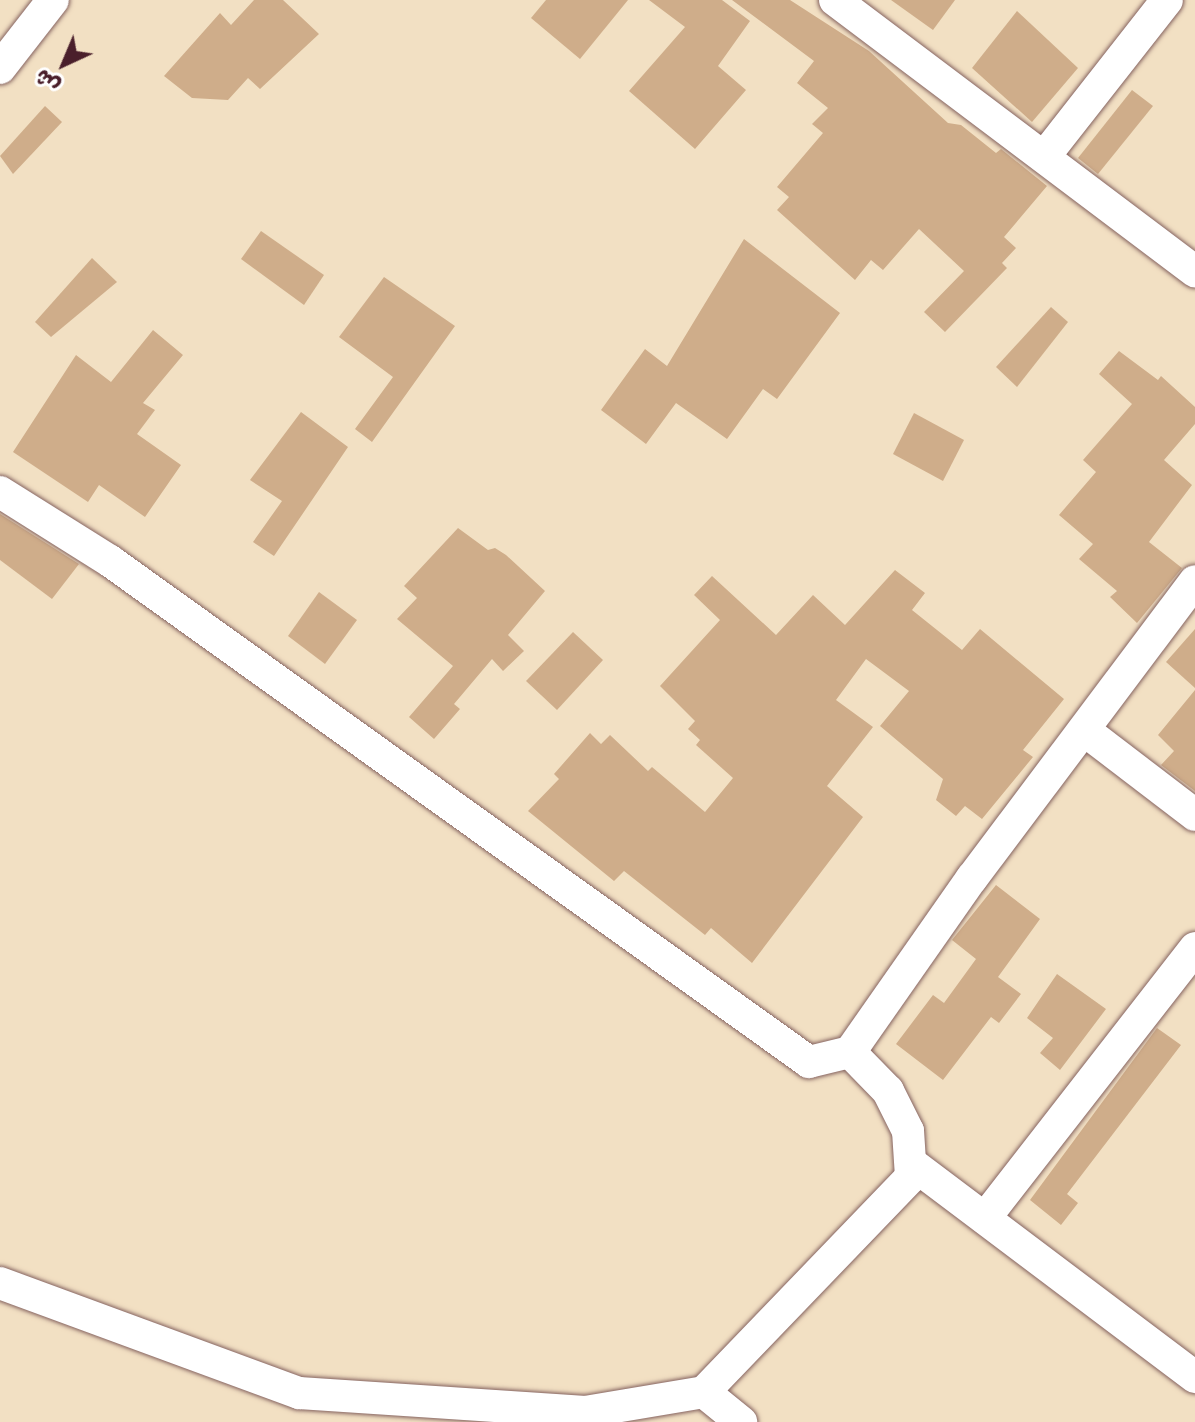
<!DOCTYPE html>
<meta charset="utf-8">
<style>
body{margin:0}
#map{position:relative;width:1195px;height:1422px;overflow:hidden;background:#f2e0c3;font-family:Pangolin,"Playpen Sans Arabic",sans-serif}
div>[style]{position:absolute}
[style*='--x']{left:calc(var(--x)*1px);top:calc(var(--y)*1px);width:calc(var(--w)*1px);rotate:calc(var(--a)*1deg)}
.building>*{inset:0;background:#cfad8a}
.roads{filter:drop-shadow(0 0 2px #856360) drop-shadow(0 0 2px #856360)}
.minor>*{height:32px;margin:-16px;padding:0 16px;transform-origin:16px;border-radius:16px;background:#fff}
span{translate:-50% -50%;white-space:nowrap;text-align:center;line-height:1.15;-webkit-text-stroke:6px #fff;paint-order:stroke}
.north{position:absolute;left:24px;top:24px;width:80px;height:80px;-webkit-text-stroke:6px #fff;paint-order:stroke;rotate:224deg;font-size:22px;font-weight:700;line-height:32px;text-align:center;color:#4a1f2b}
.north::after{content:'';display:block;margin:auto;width:28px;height:36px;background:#4a1f2b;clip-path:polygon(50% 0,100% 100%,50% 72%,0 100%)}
</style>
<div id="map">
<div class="building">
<i style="clip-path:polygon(254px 0,283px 0,319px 34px,260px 89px,248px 78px,228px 100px,192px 98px,164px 76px,220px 13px,231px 25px)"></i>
<i style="clip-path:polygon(546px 0,628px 0,580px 59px,531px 18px)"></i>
<i style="clip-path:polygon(649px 0,722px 0,750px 21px,718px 66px,746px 90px,695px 149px,629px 91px,685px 27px)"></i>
<i style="clip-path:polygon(732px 0,790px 0,869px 51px,948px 123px,961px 125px,996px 153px,1001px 149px,1047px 186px,1004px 237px,1016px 248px,1002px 263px,1007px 268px,945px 332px,924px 312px,964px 271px,919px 229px,883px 270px,871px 260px,855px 280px,777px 210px,789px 197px,777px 187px,823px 133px,812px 124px,828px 108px,797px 83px,814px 61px)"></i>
<i style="clip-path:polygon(891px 0,955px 0,933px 30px)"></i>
<i style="clip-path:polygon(1017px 11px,1078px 68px,1032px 122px,972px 68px)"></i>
<i style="clip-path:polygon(1132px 90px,1153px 106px,1098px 174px,1078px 158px)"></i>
<i style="clip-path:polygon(45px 106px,62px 122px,13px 174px,0 156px)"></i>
<i style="clip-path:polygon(261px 231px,324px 275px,304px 305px,241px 259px)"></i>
<i style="clip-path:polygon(744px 239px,840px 313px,777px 399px,763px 389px,727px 439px,676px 403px,646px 444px,601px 410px,645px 349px,667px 366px)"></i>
<i style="clip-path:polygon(92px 258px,117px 282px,51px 337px,35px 322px)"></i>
<i style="clip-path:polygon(384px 277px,455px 326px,372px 442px,355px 429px,393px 377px,339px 337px)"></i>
<i style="clip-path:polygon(1051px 307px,1068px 322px,1017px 387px,996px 367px)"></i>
<i style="clip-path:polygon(153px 330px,183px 355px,143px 403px,155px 410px,137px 434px,181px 465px,145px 517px,99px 485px,88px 502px,13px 452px,76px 355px,111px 382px)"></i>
<i style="clip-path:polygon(1119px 351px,1158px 380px,1161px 376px,1195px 407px,1195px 424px,1164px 460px,1192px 485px,1149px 542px,1182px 568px,1137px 623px,1110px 597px,1117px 591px,1079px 559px,1093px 544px,1059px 515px,1096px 472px,1083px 460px,1132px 404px,1099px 374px)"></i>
<i style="clip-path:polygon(301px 412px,348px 447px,274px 556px,253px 542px,282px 501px,250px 480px)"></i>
<i style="clip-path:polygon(914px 413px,964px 440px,943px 481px,893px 454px)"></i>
<i style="clip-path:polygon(0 514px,79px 564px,52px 599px,0 560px)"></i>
<i style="clip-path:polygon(458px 528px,488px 550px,495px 548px,506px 555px,545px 591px,508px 635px,524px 651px,503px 671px,492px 659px,454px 704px,460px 709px,434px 739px,409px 717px,453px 666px,397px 619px,417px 598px,404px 586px)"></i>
<i style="clip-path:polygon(895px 570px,925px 593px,912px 610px,962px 650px,980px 629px,1064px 699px,1023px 750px,1033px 757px,982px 819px,965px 806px,956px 816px,936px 800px,943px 779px,880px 726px,909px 691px,866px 659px,836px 700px,873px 727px,827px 786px,863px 817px,752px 963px,711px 928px,705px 935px,624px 871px,614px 881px,528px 811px,559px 779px,554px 774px,590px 733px,601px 744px,610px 735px,648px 771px,652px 767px,705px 812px,733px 778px,696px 745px,700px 740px,688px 729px,695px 721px,660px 686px,720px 620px,694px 595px,712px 576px,776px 635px,813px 595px,845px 625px)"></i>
<i style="clip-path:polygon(319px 592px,357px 620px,325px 664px,288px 636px)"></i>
<i style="clip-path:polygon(1195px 629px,1195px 688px,1166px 662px)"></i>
<i style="clip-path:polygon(573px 632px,603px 660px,557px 710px,526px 681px)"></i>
<i style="clip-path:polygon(1195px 690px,1195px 791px,1161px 765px,1174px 751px,1158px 735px)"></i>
<i style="clip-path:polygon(996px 885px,1040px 919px,998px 977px,1021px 994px,999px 1023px,991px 1017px,943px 1080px,896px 1044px,933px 995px,944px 1003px,976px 959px,952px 940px)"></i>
<i style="clip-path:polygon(1057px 974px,1106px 1009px,1060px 1070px,1040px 1053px,1053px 1038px,1027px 1018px)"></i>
<i style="clip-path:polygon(1157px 1028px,1181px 1045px,1067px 1194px,1078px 1203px,1061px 1225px,1030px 1200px)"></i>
</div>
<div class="roads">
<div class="minor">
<i style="--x:835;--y:0;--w:451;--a:37"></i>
<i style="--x:0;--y:68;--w:86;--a:-52.1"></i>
<i style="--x:1044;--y:157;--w:199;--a:-51.9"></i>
<i style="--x:0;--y:492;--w:130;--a:32.1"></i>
<i style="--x:110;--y:561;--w:860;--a:35.63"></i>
<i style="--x:809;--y:1062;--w:42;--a:-13.7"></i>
<i style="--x:1084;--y:730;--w:140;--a:37.4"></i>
<i style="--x:911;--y:1163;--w:356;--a:37"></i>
<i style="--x:985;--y:1218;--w:342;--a:-52.1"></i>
<i style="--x:0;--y:1283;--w:319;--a:20.2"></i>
<i style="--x:299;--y:1393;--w:287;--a:3.8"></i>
<i style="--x:585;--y:1412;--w:121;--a:-9.5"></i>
<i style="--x:704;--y:1392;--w:48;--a:39"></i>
<i style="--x:704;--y:1392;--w:298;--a:-46.1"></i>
<i style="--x:911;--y:1177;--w:46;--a:-93.7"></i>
<i style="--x:908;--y:1131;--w:45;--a:-116.6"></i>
<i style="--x:888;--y:1091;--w:54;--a:-134.3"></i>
<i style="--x:850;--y:1052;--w:213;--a:-55"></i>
<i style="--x:972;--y:878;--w:371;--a:-53.1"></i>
</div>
</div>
<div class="north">ش</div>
</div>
